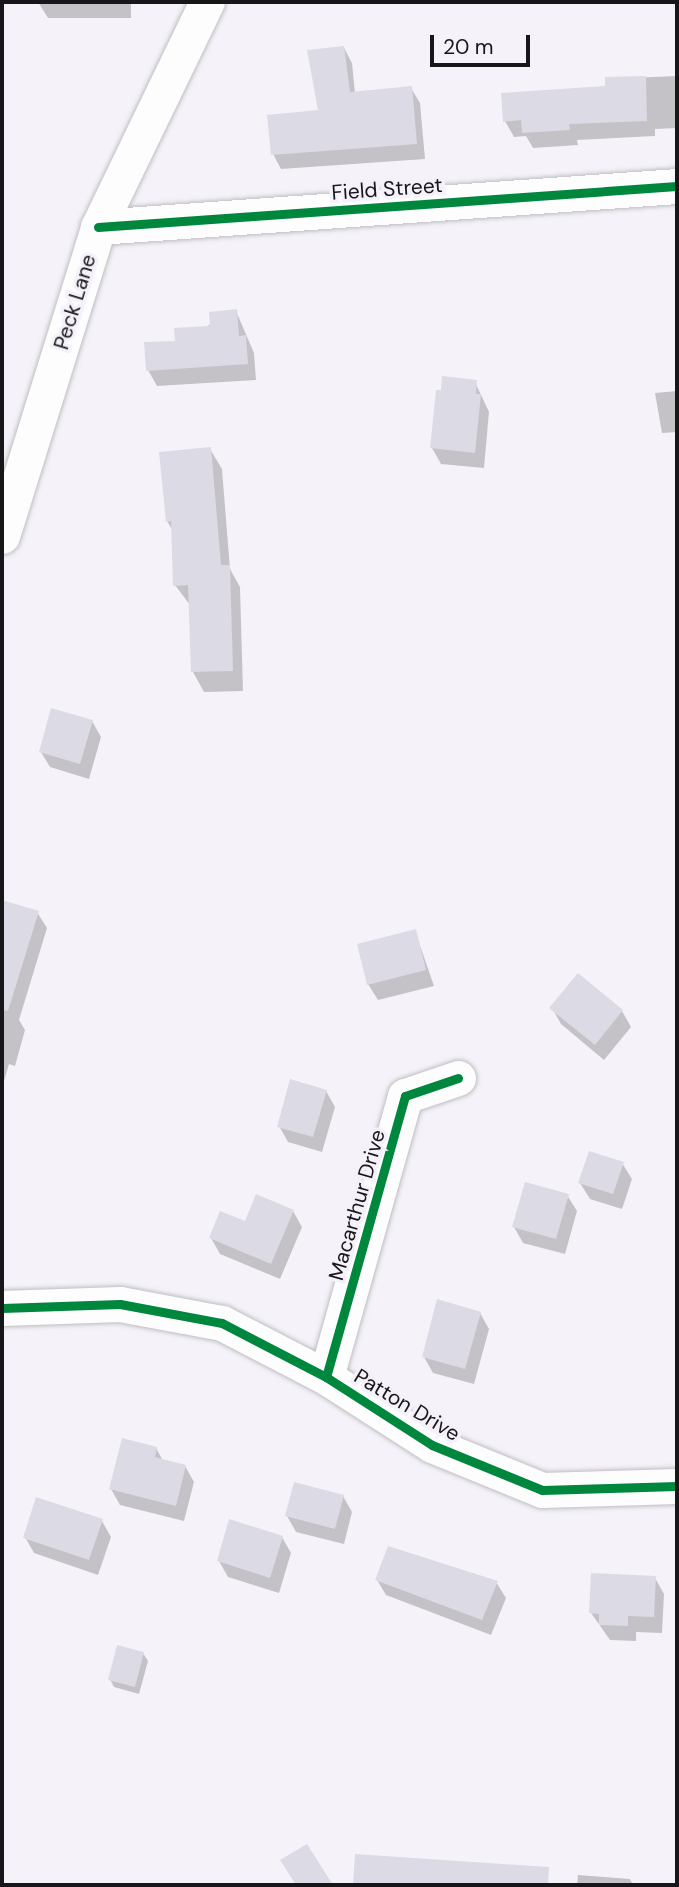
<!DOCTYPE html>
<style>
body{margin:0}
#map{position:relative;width:679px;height:1887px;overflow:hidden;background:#f5f3f9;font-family:"DM Sans",sans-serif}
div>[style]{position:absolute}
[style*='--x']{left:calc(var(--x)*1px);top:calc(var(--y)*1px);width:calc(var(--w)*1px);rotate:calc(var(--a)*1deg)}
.shadow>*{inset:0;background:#0003}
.building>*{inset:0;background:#dcdae4}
.roads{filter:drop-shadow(0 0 2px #bfbec2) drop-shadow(0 0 2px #bfbec2)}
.minor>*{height:35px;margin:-17.5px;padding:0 17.5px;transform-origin:17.5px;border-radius:17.5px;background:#fefdfe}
.cycleway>*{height:9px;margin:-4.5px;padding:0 4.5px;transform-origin:4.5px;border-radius:4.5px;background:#00873e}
span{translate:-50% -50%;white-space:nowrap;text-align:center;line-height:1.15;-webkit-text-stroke:7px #f4f1fb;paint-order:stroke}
.street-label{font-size:21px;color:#171619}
.frame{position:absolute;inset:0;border:4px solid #171619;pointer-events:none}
.scale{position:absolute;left:430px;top:35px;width:100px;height:32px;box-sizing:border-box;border:4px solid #171619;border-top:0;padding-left:9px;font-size:21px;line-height:24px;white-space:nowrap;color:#171619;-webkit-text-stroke:5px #f4f1fb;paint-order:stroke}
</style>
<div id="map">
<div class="shadow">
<i style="clip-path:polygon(38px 2px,131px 2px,131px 18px,48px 18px)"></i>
<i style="clip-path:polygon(344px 48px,352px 63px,355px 93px,411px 88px,420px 103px,425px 159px,281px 169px,273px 154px,320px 112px)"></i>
<i style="clip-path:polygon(677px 76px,677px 128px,655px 129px,655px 136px,577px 140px,578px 145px,533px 148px,526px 136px,514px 137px,505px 121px,607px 88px,607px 79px)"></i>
<i style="clip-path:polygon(236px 311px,254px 353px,256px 380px,157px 386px,148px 370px,177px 342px)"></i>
<i style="clip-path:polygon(475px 382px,489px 412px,484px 468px,441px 464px,432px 448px)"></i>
<i style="clip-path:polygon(677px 391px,677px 432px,662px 433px,655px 393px)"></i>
<i style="clip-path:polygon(210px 449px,222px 469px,230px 569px,240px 587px,243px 691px,204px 692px,193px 672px,190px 605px,175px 585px,173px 531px,167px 521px)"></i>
<i style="clip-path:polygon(92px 721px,101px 737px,89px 779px,50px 767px,41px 752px)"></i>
<i style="clip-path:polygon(2px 902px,37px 912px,47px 928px,19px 1020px,25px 1030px,15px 1066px,9px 1064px,2px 1088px)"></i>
<i style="clip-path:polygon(415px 931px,434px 986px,378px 1000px,368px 984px)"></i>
<i style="clip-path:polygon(552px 1008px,622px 1011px,631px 1027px,604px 1060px,561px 1024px)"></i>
<i style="clip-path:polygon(326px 1091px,335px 1107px,322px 1152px,288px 1142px,279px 1126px)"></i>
<i style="clip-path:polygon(622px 1163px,632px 1179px,622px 1209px,590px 1199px,580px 1183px)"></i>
<i style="clip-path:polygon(567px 1195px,577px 1211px,565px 1254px,523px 1243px,514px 1227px)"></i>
<i style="clip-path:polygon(293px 1211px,302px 1227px,280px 1279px,220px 1254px,211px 1238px)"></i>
<i style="clip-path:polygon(480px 1313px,489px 1329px,474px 1384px,433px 1373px,424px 1357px)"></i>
<i style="clip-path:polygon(156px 1448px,163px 1461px,185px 1466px,194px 1482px,184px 1521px,120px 1505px,111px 1489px)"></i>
<i style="clip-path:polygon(343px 1496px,352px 1512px,344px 1544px,296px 1532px,287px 1516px)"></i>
<i style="clip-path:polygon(102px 1521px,111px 1537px,98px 1575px,34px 1553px,25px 1537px)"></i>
<i style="clip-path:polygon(282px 1537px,291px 1553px,279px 1593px,228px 1577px,219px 1561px)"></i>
<i style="clip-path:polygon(655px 1578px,664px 1594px,662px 1633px,636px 1632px,636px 1641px,610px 1640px,591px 1613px)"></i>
<i style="clip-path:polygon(377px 1580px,496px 1582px,506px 1598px,491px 1635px,386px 1595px)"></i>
<i style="clip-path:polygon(143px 1653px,148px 1661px,139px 1694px,114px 1687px,110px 1679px)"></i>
<i style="clip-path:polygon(357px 1856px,535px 1882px,535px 1885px,354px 1885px)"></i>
<i style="clip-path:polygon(578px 1875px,630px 1879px,633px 1885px,577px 1885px)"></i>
</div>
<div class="building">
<i style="clip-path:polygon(344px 46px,350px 92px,412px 86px,417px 144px,271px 155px,267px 115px,318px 110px,307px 50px)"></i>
<i style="clip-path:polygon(646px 76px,647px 121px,569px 124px,570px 130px,522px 133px,521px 120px,503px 122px,501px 93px,605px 86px,605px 77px)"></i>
<i style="clip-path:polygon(237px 309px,239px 336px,246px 335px,248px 364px,146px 371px,144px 342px,175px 341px,174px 328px,210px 326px,209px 312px)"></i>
<i style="clip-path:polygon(442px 376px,477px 380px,476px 394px,481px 394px,475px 453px,430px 448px,436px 390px,441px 390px)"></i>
<i style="clip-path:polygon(211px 447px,221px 565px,230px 565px,233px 671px,191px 672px,188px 585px,173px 586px,171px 521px,166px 522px,159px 452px)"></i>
<i style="clip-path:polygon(51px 708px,93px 720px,80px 764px,39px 752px)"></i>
<i style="clip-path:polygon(2px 900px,39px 911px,8px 1011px,2px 1010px)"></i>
<i style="clip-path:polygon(416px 929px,426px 970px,367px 985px,357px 944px)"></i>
<i style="clip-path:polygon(578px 973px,623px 1010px,595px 1045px,549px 1008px)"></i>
<i style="clip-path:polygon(290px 1079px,327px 1090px,313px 1137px,277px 1127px)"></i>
<i style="clip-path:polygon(589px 1151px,624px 1162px,613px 1194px,578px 1183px)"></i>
<i style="clip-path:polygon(525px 1182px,569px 1194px,556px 1239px,512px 1227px)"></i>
<i style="clip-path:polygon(256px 1194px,294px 1210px,271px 1264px,209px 1238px,220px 1211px,245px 1221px)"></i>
<i style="clip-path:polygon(437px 1299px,481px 1312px,465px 1369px,422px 1357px)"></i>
<i style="clip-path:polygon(122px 1438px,157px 1447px,155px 1457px,186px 1465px,176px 1506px,109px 1489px)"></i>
<i style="clip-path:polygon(294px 1482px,344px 1495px,335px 1529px,285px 1516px)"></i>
<i style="clip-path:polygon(36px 1497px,103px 1519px,89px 1560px,23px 1538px)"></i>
<i style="clip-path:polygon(229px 1519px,283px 1536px,270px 1578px,217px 1561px)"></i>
<i style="clip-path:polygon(388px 1546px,498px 1581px,482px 1620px,375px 1580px)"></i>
<i style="clip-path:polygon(591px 1573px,656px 1576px,654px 1617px,628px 1616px,628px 1626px,599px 1625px,599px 1614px,589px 1613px)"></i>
<i style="clip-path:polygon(117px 1645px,144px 1652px,135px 1687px,108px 1680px)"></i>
<i style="clip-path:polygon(307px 1844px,333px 1885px,296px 1885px,280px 1860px)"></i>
<i style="clip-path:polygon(355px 1854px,549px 1867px,548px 1885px,353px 1885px)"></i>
</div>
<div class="roads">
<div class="minor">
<i style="--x:98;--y:227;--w:580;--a:-4.05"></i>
<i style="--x:2;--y:536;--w:324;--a:-72.7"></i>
<i style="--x:98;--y:227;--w:250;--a:-64.2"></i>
<i style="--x:2;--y:1308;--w:118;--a:-1.9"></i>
<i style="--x:120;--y:1304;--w:104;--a:10.6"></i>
<i style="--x:222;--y:1323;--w:117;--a:27.4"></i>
<i style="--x:326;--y:1377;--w:126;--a:32.7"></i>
<i style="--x:432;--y:1445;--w:119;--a:22.2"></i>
<i style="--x:542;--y:1490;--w:135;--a:-1.7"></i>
<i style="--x:326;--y:1377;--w:292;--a:-74.3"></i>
<i style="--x:405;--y:1096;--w:56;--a:-18.8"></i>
</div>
</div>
<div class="cycleway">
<i style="--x:98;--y:227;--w:580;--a:-4.05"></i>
<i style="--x:2;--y:1308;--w:118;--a:-1.9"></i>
<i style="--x:120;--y:1304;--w:104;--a:10.6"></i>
<i style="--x:222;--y:1323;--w:117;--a:27.4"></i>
<i style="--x:326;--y:1377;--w:126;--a:32.7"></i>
<i style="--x:432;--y:1445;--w:119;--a:22.2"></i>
<i style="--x:542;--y:1490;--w:135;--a:-1.7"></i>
<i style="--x:326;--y:1377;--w:292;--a:-74.3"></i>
<i style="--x:405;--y:1096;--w:56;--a:-18.8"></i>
</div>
<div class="street-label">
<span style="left:387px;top:189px;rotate:-4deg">Field Street</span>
<span style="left:75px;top:302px;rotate:-73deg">Peck Lane</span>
<span style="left:357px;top:1205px;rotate:-74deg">Macarthur Drive</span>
<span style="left:407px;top:1405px;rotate:31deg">Patton Drive</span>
</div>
<div class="frame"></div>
<div class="scale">20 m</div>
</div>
